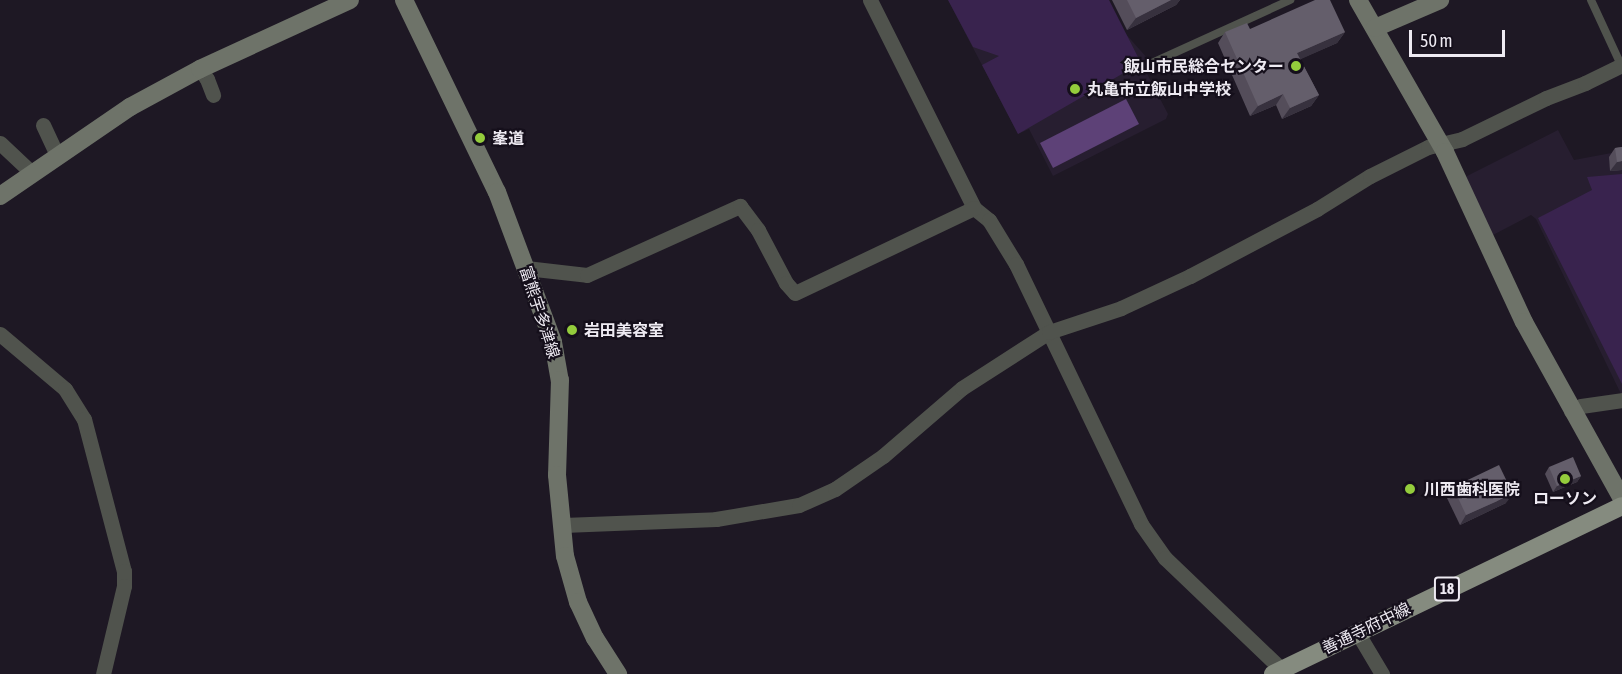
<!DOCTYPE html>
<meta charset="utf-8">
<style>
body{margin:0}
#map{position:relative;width:1622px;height:674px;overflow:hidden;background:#1e1824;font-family:"Asap Condensed","Noto Sans JP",sans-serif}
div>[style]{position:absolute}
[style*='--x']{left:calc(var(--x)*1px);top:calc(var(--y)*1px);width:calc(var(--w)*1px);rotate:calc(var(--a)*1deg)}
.built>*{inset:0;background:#271e30}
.green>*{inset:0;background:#39234e}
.water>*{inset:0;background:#5d4177}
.lane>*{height:8px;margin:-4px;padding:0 4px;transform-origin:4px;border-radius:4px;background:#50534d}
.street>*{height:15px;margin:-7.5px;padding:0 7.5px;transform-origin:7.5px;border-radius:7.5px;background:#50534d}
.secondary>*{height:18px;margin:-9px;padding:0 9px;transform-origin:9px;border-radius:9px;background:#6e7369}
.primary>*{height:18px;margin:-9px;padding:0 9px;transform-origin:9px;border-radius:9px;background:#858b7f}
.wall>*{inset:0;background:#544d5a}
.shaded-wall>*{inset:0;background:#37313e}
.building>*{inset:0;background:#645e6b}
.dots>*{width:16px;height:16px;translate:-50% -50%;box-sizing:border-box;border:3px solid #150f1b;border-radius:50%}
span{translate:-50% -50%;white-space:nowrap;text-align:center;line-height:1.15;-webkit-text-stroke:4.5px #150f1b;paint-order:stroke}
.shield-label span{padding:2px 4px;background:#150f1b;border:2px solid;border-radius:4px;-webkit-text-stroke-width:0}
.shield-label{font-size:15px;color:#eeeaf2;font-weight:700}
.poi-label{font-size:16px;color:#eeeaf2;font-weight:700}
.right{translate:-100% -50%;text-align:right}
.left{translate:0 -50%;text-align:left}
.street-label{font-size:16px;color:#eeeaf2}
.scale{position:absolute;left:1409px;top:30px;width:96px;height:27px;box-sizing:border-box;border:3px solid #eeeaf2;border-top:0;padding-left:8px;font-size:18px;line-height:21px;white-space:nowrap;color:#eeeaf2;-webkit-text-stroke:4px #150f1b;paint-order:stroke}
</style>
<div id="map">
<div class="built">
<i style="clip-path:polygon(948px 0,1109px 0,1124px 32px,1149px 60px,1142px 64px,1168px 114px,1166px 119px,1053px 176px,1029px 129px,1018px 134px)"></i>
<i style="clip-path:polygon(1558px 130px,1574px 160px,1622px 151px,1622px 396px,1536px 219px,1531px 215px,1491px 236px,1465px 180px,1467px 176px)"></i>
</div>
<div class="green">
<i style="clip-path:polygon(948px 0,1109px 0,1141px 63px,1018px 134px,982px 65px,999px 56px,973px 47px)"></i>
<i style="clip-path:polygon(1622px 174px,1622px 384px,1538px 218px,1592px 190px,1587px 177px)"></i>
</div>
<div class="water">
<i style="clip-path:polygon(1126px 99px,1139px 124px,1053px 168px,1040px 143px)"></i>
</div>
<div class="lane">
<i style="--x:1591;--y:0;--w:72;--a:65.2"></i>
<i style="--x:1152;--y:63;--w:152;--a:-24.5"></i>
</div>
<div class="street">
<i style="--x:870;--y:0;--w:233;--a:63.4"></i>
<i style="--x:974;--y:208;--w:19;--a:39"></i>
<i style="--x:989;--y:220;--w:52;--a:58.5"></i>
<i style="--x:1016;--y:264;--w:288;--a:64.3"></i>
<i style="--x:1141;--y:524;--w:42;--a:54.8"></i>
<i style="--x:1165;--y:558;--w:162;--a:43.7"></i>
<i style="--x:200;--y:69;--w:12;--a:55"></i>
<i style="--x:207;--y:79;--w:17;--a:69"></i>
<i style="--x:43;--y:125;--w:33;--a:65"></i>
<i style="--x:0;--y:143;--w:44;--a:43.2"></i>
<i style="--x:526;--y:268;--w:61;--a:6.5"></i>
<i style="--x:587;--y:275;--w:168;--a:-24.3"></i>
<i style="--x:740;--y:206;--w:30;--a:53"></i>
<i style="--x:758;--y:230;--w:60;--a:62.2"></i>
<i style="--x:786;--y:283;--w:13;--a:48"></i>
<i style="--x:795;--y:293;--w:198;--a:-25.4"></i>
<i style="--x:0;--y:334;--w:85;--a:40.2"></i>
<i style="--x:65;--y:389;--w:36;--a:58"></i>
<i style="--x:84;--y:419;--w:157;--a:75.3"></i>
<i style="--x:124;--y:571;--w:15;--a:90"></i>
<i style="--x:124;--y:586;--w:90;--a:103.4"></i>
<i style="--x:1571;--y:411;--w:11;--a:-27"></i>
<i style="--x:1581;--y:406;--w:41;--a:-8.3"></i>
<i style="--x:563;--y:525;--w:153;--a:-2.2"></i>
<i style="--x:716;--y:519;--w:84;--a:-9.6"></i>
<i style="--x:799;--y:505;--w:39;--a:-24"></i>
<i style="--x:835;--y:489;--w:58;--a:-34.5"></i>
<i style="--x:883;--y:456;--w:104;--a:-40.7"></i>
<i style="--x:962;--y:388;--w:103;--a:-32.8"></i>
<i style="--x:1049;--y:332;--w:76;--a:-18.4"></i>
<i style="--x:1121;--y:308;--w:76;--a:-24.9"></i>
<i style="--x:1190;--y:276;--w:144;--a:-27.8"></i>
<i style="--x:1317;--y:209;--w:62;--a:-31.9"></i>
<i style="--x:1370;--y:176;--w:65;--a:-26.6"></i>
<i style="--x:1428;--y:147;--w:35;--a:-13"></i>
<i style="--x:1462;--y:139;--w:93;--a:-26"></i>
<i style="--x:1546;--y:98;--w:42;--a:-21"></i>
<i style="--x:1585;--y:83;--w:41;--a:-25.9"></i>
<i style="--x:1357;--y:632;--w:49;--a:59.2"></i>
</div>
<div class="secondary">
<i style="--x:404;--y:0;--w:213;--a:64.2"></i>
<i style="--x:497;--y:192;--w:160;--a:69.5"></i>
<i style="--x:553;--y:342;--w:39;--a:80"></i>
<i style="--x:560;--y:380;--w:95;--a:91.8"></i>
<i style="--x:557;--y:475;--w:81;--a:84.4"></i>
<i style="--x:565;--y:556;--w:48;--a:74.2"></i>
<i style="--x:578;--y:602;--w:40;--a:65"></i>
<i style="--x:595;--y:638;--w:43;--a:57.4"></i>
<i style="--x:1358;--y:0;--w:175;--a:60.2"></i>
<i style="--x:1445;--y:152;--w:187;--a:65.1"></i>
<i style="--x:1524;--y:322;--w:202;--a:61"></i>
<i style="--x:1375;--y:28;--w:71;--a:-23.3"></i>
<i style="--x:0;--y:196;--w:158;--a:-34.4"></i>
<i style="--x:130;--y:107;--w:80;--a:-28.5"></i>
<i style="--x:200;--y:69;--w:165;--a:-24.7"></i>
</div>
<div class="primary">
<i style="--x:1273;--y:674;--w:387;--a:-25.7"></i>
</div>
<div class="wall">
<i style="clip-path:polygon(1112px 0,1180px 0,1176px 5px,1127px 30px)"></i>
<i style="clip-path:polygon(1250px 29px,1345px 32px,1337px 43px,1300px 59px,1319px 95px,1311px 106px,1282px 119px,1276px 105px,1250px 116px,1218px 43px,1225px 32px)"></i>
<i style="clip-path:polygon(1622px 147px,1622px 170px,1610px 171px,1609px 157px,1615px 148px)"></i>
<i style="clip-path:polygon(1549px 467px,1581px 476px,1577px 482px,1553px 492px,1545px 474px)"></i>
<i style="clip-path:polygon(1453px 487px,1506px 503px,1460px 525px,1446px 496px)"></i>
</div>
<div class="shaded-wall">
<i style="clip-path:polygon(1171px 0,1180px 0,1176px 5px,1127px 30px,1136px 18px)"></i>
<i style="clip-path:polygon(1345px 32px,1337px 43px,1290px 64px,1297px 53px)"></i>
<i style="clip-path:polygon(1283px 94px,1276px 105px,1250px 116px,1258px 106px)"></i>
<i style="clip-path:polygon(1319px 95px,1311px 106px,1282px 119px,1290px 108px)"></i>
<i style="clip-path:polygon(1622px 161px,1622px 170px,1610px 171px,1617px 162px)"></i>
<i style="clip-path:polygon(1581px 476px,1577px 482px,1553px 492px,1557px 486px)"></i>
<i style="clip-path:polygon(1513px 494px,1506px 503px,1460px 525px,1466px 515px)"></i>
</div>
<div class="building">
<i style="clip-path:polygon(1127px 0,1171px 0,1136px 18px)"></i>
<i style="clip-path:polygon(1315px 0,1330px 0,1345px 32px,1297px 53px,1319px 95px,1290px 108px,1283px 94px,1258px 106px,1225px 32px,1247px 23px,1250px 29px)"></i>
<i style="clip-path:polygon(1622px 147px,1622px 161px,1617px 162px,1615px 148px)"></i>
<i style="clip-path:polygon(1573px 457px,1581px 476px,1557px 486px,1549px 467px)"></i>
<i style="clip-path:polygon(1499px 465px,1513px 494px,1466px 515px,1453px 487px)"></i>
</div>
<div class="dots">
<i style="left:1296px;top:66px;background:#94cc3c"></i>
<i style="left:1075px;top:89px;background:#94cc3c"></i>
<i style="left:480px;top:138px;background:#94cc3c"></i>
<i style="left:572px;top:330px;background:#94cc3c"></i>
<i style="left:1565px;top:479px;background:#94cc3c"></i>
<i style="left:1410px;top:489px;background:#94cc3c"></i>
</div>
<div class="shield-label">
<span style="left:1447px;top:589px">18</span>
</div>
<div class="poi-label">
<span class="right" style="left:1284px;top:66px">飯山市民総合センター</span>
<span class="left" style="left:1087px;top:89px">丸亀市立飯山中学校</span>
<span class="left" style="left:492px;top:138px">峯道</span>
<span class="left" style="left:584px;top:330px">岩田美容室</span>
<span class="left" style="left:1424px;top:489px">川西歯科医院</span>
<span style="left:1565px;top:498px">ローソン</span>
</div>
<div class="street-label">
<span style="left:540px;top:312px;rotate:72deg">富熊宇多津線</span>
<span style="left:1366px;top:628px;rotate:-26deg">善通寺府中線</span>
</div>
<div class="scale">50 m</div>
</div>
